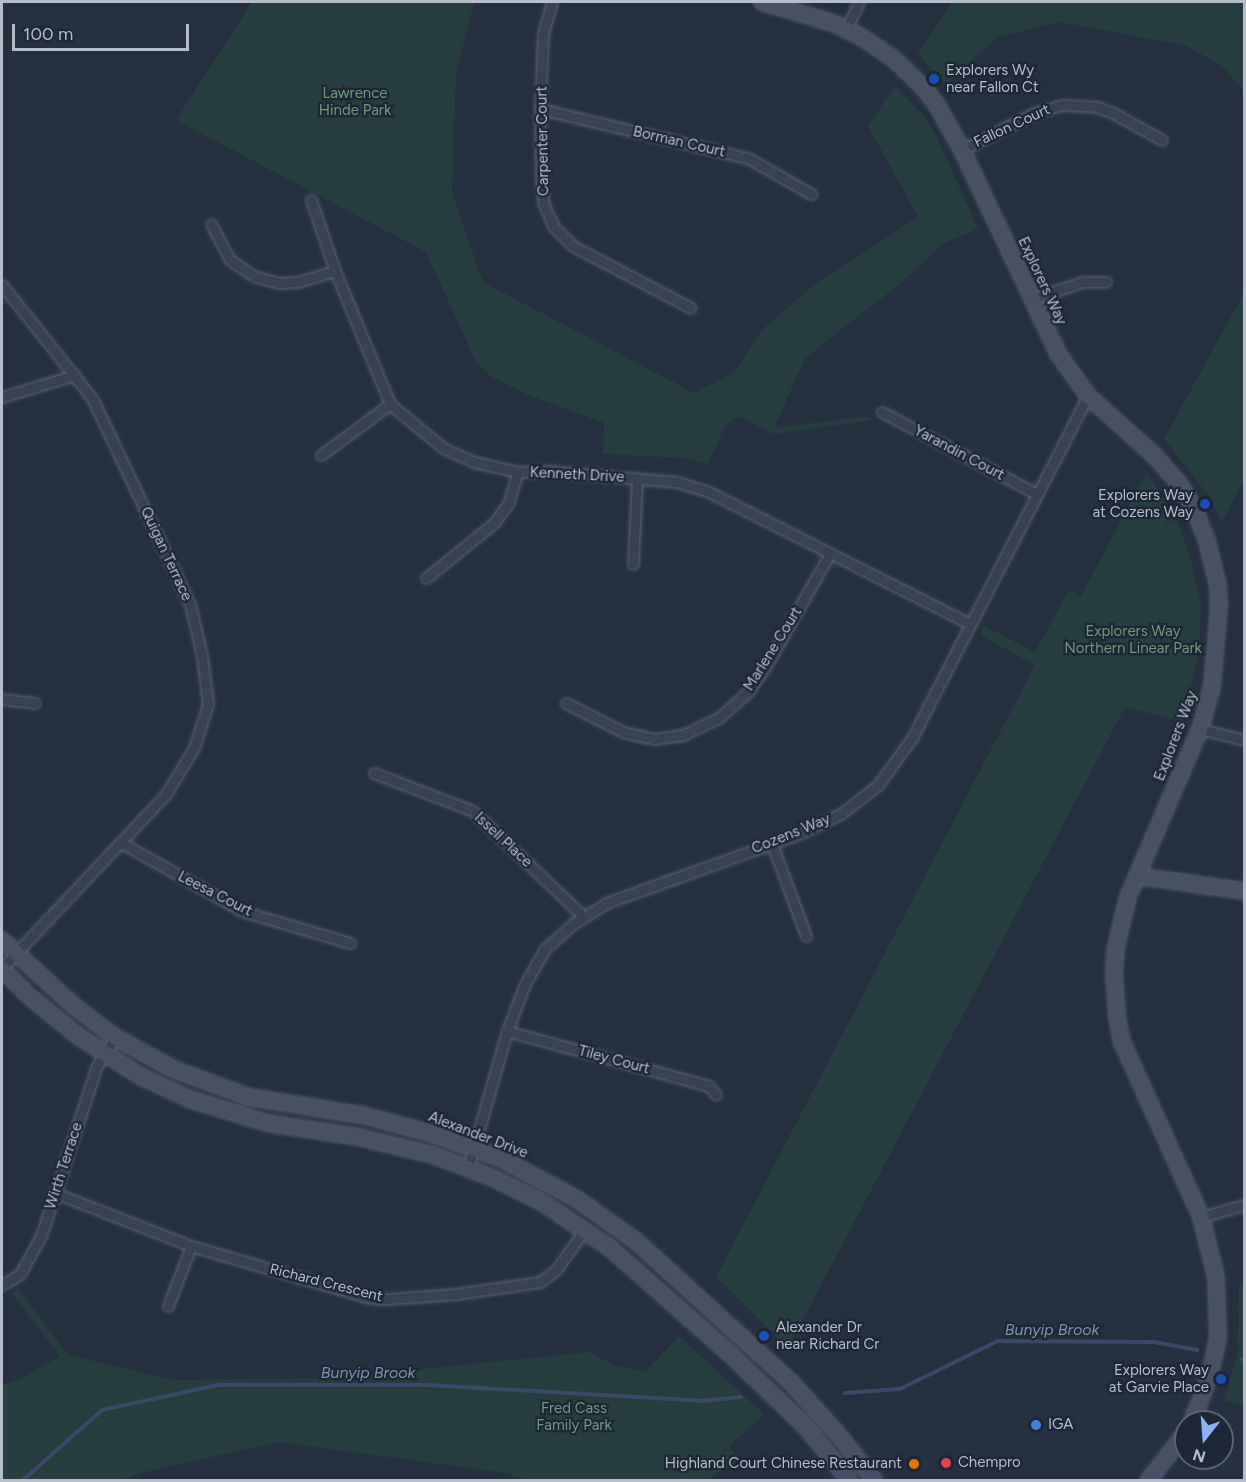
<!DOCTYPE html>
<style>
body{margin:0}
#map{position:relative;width:1246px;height:1482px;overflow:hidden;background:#253040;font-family:Figtree,sans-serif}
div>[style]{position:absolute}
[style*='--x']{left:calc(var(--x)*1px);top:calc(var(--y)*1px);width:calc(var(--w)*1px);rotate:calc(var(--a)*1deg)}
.green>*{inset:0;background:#273e41}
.stream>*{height:4px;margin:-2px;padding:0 2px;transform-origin:2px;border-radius:2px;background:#394b68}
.roads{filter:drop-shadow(0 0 2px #57606e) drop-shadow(0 0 2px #57606e)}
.street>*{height:9px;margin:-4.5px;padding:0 4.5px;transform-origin:4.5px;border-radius:4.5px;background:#394250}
.secondary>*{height:14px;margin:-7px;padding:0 7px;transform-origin:7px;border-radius:7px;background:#475163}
.dots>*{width:16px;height:16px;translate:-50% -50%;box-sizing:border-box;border:3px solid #1e2735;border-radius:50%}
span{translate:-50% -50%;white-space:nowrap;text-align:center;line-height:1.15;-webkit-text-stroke:4.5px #1e2735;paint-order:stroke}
.poi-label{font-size:15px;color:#b6bdcb}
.left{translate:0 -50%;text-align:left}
.right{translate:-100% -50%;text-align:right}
.park-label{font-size:15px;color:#6d9c79}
.street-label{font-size:15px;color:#b6bdcb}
.water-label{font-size:16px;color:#7d92b2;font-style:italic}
.frame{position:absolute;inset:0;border:3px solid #b6bdcb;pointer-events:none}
.north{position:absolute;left:1174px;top:1410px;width:60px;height:60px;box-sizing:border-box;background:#1e2735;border:2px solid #5b6371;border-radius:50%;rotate:197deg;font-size:16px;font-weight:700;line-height:24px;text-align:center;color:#b6bdcb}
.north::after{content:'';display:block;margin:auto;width:21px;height:27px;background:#8cb3f9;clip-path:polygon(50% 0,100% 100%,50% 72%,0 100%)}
.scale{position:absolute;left:12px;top:24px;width:177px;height:27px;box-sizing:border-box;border:3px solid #b6bdcb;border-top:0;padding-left:8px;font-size:18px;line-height:21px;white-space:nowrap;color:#b6bdcb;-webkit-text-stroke:4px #1e2735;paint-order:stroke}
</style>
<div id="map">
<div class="green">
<i style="clip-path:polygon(252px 2px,474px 2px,456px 74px,452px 193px,483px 282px,694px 393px,735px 372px,760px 332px,812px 286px,918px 217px,868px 126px,895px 86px,924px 116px,937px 137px,978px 229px,944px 243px,901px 283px,805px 358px,774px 428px,870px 416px,872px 420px,773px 434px,738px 416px,724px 428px,708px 464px,684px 458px,603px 454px,604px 423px,531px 396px,492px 377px,476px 362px,426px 252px,176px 120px)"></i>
<i style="clip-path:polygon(952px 2px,1244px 2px,1244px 91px,1223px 67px,1187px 46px,1060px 22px,997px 37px,946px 85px,918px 54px)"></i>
<i style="clip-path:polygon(1244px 293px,1244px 479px,1222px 522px,1209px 496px,1164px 439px)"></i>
<i style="clip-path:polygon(1147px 472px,1178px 524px,1190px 556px,1201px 604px,1199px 652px,1183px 722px,1125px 707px,788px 1348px,716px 1277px,1035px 665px,980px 635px,984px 626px,1035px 652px,1069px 590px,1081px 596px)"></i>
<i style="clip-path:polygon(1239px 1285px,1244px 1287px,1244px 1406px,1224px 1401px,1238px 1352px)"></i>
<i style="clip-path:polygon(18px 1288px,68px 1355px,173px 1380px,335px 1378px,589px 1352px,616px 1366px,645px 1372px,679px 1336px,764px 1414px,729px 1447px,738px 1457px,708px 1480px,529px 1480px,499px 1472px,278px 1442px,145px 1472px,121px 1480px,2px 1480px,2px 1385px,20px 1379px,60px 1356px,11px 1293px)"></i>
</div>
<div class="stream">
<i style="--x:1242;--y:1359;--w:2;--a:27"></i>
<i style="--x:845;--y:1393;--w:55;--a:-4.2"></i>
<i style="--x:900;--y:1389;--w:109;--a:-26.1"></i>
<i style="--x:998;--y:1341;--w:156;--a:0.4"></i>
<i style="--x:1154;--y:1342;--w:44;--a:10.5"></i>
<i style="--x:23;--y:1480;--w:106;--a:-41.5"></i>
<i style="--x:102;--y:1410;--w:120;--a:-12.1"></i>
<i style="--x:219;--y:1385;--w:209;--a:0"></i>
<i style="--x:428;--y:1385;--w:274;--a:3.3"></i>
<i style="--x:702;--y:1401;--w:39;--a:-6"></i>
</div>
<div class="roads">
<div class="street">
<i style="--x:552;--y:2;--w:33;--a:106"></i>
<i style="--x:543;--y:34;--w:75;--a:92.3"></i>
<i style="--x:540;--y:109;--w:73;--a:89.2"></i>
<i style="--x:541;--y:182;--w:23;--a:83"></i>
<i style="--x:544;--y:205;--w:24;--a:66"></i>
<i style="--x:554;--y:227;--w:27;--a:45"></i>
<i style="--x:573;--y:246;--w:133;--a:27.7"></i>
<i style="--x:846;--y:29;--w:30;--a:-64"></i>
<i style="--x:540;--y:109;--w:214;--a:13.3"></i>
<i style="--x:748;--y:158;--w:73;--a:29.7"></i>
<i style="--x:962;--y:150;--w:81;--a:-27.2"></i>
<i style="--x:1034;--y:113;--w:29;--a:-16"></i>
<i style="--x:1062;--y:105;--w:35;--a:3"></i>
<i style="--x:1097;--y:107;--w:19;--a:21"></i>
<i style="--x:1115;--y:114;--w:54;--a:29"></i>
<i style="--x:311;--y:200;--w:75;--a:71.3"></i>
<i style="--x:335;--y:271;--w:144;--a:67.5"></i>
<i style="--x:390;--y:404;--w:69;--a:39.7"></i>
<i style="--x:443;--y:448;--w:34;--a:24"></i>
<i style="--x:474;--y:462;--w:45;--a:12.8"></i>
<i style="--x:518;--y:472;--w:30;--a:-2"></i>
<i style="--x:548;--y:471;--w:129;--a:4.9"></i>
<i style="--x:677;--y:482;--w:34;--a:17"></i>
<i style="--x:709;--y:492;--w:292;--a:26.8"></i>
<i style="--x:211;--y:224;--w:41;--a:62.2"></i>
<i style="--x:230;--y:260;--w:29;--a:34"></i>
<i style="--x:254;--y:276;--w:26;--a:16"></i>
<i style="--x:279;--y:283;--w:19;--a:-3"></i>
<i style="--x:298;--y:282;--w:39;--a:-17"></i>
<i style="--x:2;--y:285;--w:144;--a:51.5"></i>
<i style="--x:92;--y:398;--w:228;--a:64.6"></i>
<i style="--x:190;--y:604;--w:53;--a:77"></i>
<i style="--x:202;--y:656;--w:48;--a:82.9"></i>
<i style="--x:208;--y:704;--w:46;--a:107.7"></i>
<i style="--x:194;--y:748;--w:54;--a:121.3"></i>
<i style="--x:166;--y:794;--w:239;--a:133.3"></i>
<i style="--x:1031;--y:299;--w:54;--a:-18.4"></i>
<i style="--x:1082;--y:282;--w:24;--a:0"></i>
<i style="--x:2;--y:397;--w:76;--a:-16.8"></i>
<i style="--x:882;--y:412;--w:175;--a:27.9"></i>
<i style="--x:321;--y:455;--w:86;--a:-36.5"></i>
<i style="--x:633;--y:564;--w:86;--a:-87.3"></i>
<i style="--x:426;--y:578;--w:87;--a:-39"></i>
<i style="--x:494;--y:523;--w:24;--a:-54"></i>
<i style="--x:508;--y:504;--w:34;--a:-73"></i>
<i style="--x:2;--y:699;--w:33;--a:7"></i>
<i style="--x:566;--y:703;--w:64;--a:27"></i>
<i style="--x:623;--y:732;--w:32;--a:13"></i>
<i style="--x:654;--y:739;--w:29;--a:-8"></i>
<i style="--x:683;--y:735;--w:41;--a:-25.9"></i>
<i style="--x:720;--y:717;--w:38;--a:-42"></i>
<i style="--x:748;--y:692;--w:32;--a:-55"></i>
<i style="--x:766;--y:666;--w:128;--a:-60.4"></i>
<i style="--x:1200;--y:729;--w:45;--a:14"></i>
<i style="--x:374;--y:773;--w:106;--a:21"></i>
<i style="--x:473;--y:811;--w:153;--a:43.7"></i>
<i style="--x:120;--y:842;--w:140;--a:29.5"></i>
<i style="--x:242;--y:911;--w:113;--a:16.5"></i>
<i style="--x:772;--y:844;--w:98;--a:69.7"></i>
<i style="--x:507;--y:1031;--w:209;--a:15.2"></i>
<i style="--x:709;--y:1086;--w:11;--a:52"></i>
<i style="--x:468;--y:1168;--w:142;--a:-74.1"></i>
<i style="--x:507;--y:1031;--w:50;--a:-69"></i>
<i style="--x:525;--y:984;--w:40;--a:-60.3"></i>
<i style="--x:545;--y:949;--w:38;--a:-42"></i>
<i style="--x:573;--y:924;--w:39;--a:-32"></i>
<i style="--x:606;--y:903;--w:207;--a:-19.7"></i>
<i style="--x:801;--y:833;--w:46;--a:-26"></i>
<i style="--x:842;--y:813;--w:46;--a:-37.9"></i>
<i style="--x:878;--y:785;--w:58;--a:-54.1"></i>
<i style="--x:912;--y:738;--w:385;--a:-62.8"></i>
<i style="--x:55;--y:1193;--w:146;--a:21.3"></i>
<i style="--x:191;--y:1246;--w:186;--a:16.2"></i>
<i style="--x:370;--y:1298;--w:18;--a:3"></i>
<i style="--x:388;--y:1299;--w:68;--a:-4.2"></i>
<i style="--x:456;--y:1294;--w:85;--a:-8.1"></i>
<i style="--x:540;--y:1282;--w:20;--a:-37"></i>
<i style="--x:556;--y:1270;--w:50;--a:-54.7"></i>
<i style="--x:1201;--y:1217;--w:45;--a:-15.6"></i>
<i style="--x:2;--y:1285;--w:21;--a:-31"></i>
<i style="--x:20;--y:1274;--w:43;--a:-61.1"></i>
<i style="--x:41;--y:1236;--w:179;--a:-71.8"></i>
<i style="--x:97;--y:1066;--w:34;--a:-58"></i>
<i style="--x:168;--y:1306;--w:64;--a:-69"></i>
</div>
<div class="secondary">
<i style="--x:762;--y:2;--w:74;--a:16.5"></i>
<i style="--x:833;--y:23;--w:30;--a:26"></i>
<i style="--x:860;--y:36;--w:41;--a:34.1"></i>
<i style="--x:894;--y:59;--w:42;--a:44"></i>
<i style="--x:924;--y:88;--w:21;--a:53"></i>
<i style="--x:937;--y:105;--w:51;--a:60.9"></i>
<i style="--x:962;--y:150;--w:227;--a:64.7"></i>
<i style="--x:1059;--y:355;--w:50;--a:54.7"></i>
<i style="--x:1088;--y:396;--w:90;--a:41.8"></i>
<i style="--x:1155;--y:456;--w:35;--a:49"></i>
<i style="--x:1178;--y:482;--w:28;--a:58"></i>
<i style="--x:1193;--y:506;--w:38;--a:68"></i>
<i style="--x:1207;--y:541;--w:46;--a:76.3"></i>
<i style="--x:1218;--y:586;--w:21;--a:87"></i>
<i style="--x:1219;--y:607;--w:80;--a:95"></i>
<i style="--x:1212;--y:687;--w:44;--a:105.9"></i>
<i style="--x:1200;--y:729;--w:183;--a:113.2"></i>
<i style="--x:1128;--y:897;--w:51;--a:103.5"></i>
<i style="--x:1116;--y:947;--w:27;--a:94"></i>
<i style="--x:1114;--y:974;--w:43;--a:86"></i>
<i style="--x:1117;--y:1017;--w:25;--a:79"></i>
<i style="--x:1122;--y:1042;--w:192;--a:65.7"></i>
<i style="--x:1201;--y:1217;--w:62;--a:76"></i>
<i style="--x:1216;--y:1277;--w:61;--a:88.1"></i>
<i style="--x:1218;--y:1338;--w:41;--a:102.7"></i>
<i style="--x:1209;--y:1378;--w:47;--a:111.1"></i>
<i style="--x:1137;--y:876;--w:108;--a:8"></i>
<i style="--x:2;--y:940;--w:98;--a:42.5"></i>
<i style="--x:74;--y:1006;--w:51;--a:37.1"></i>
<i style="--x:115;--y:1037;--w:66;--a:28.9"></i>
<i style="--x:173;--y:1069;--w:81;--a:20.2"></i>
<i style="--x:249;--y:1097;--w:119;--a:9.2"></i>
<i style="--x:366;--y:1116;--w:66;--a:14.9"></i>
<i style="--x:430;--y:1133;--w:74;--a:19.7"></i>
<i style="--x:500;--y:1158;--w:87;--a:28"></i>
<i style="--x:577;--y:1199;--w:72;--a:35.4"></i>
<i style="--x:636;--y:1241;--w:210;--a:42.3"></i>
<i style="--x:791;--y:1382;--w:76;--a:48.2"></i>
<i style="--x:842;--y:1439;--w:52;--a:52"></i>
<i style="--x:2;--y:969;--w:38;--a:45"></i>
<i style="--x:29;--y:996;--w:63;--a:39.2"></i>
<i style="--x:78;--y:1036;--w:74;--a:32.8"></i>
<i style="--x:140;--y:1076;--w:54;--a:25.1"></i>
<i style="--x:189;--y:1099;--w:82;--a:17.1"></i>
<i style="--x:267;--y:1123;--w:92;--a:8.7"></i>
<i style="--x:358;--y:1137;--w:77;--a:13.5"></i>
<i style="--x:433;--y:1155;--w:64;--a:21"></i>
<i style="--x:493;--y:1178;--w:56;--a:26.6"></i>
<i style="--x:543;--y:1203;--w:81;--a:33.9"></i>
<i style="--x:610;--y:1248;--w:162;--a:41.5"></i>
<i style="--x:731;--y:1355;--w:103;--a:43.8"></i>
<i style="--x:805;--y:1426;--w:70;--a:50.8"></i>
<i style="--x:1149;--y:1480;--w:61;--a:-52.4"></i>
</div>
</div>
<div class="dots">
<i style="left:934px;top:79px;background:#1a4fb4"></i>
<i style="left:1205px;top:504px;background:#1a4fb4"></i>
<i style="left:764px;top:1336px;background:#1a4fb4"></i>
<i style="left:1221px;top:1379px;background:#1a4fb4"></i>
<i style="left:1036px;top:1425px;background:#3f7fe0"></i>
<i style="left:946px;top:1463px;background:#e0444e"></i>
<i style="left:914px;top:1464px;background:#e8710a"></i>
</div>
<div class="poi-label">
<span class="left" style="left:946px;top:79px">Explorers Wy<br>near Fallon Ct</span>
<span class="right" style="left:1193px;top:504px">Explorers Way<br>at Cozens Way</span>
<span class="left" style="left:776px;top:1336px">Alexander Dr<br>near Richard Cr</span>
<span class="right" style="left:1209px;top:1379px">Explorers Way<br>at Garvie Place</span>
<span class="left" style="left:1048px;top:1425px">IGA</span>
<span class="left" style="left:958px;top:1463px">Chempro</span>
<span class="right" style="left:902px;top:1464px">Highland Court Chinese Restaurant</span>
</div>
<div class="park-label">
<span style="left:355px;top:102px">Lawrence<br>Hinde Park</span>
<span style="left:1133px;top:640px">Explorers Way<br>Northern Linear Park</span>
<span style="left:574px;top:1417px">Fred Cass<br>Family Park</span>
</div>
<div class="street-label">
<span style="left:1012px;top:126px;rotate:-25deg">Fallon Court</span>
<span style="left:543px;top:141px;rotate:-91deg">Carpenter Court</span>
<span style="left:679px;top:142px;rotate:13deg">Borman Court</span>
<span style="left:1042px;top:281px;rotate:65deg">Explorers Way</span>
<span style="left:959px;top:453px;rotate:28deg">Yarandin Court</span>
<span style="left:577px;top:475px;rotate:3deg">Kenneth Drive</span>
<span style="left:166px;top:554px;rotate:65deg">Quigan Terrace</span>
<span style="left:773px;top:649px;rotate:-58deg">Marlene Court</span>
<span style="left:1176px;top:736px;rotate:-69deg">Explorers Way</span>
<span style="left:791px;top:834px;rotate:-22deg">Cozens Way</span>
<span style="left:503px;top:840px;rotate:43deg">Issell Place</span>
<span style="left:215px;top:894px;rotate:27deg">Leesa Court</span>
<span style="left:614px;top:1060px;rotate:15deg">Tiley Court</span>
<span style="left:478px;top:1135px;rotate:21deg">Alexander Drive</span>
<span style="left:64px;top:1166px;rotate:-72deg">Wirth Terrace</span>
<span style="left:326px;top:1283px;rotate:14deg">Richard Crescent</span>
</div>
<div class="water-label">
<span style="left:1052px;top:1330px">Bunyip Brook</span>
<span style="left:368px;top:1373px">Bunyip Brook</span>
</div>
<div class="frame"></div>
<div class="north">N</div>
<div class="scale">100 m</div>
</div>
